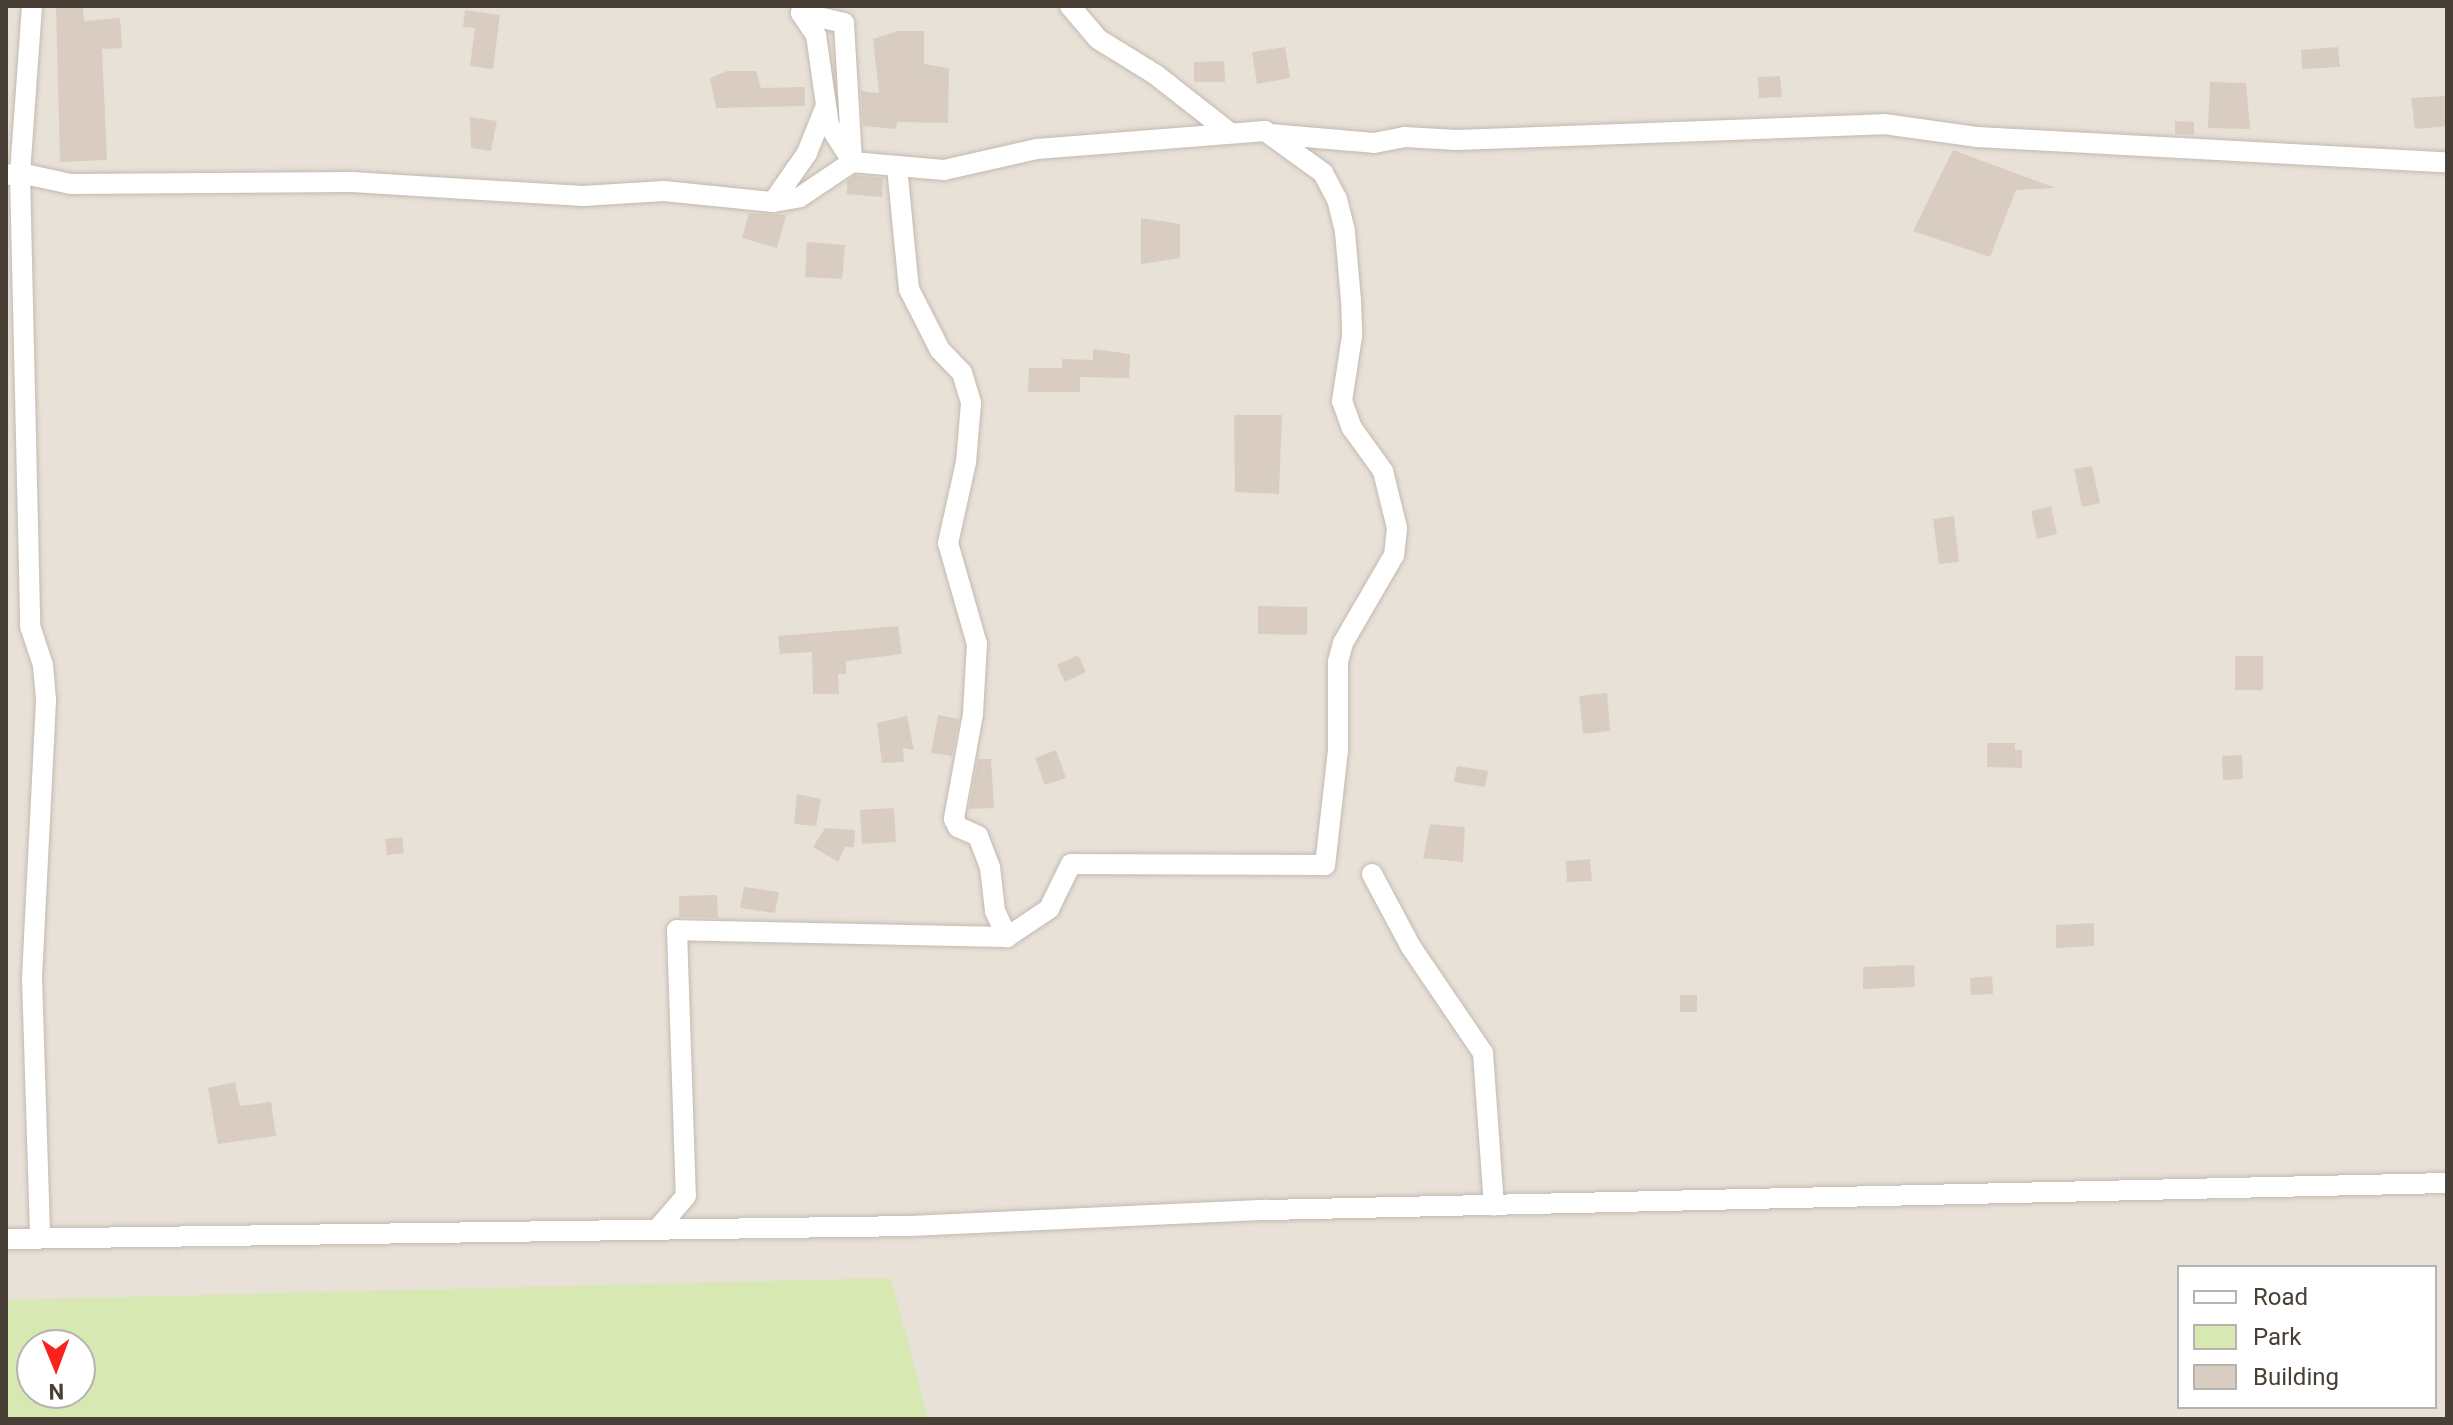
<!DOCTYPE html>
<style>
body{margin:0}
#map{position:relative;width:2453px;height:1425px;overflow:hidden;background:#f4f0e9;font-family:Roboto,sans-serif}
div>[style]{position:absolute}
[style*='--x']{left:calc(var(--x)*1px);top:calc(var(--y)*1px);width:calc(var(--w)*1px);rotate:calc(var(--a)*1deg)}
.residential>*{inset:0;background:#e8e1d7}
.green>*{inset:0;background:#d7e8b2}
.building>*{inset:0;background:#d9cdc2}
.roads{filter:drop-shadow(0 0 2px #c3b9af) drop-shadow(0 0 2px #c3b9af)}
.street>*{height:20px;margin:-10px;padding:0 10px;transform-origin:10px;border-radius:10px;background:#fff}
span{translate:-50% -50%;white-space:nowrap;text-align:center;line-height:1.15;-webkit-text-stroke:6px #fff;paint-order:stroke}
.frame{position:absolute;inset:0;border:8px solid #484037;pointer-events:none}
.legend{position:absolute;left:2177px;top:1265px;width:260px;height:144px;box-sizing:border-box;background:#fff;border:2px solid #b6b3af;margin:0;padding:10px 14px;list-style:none;font-size:24px;color:#484037}
.legend li{display:flex;align-items:center;gap:16px;height:40px}
.legend b{width:40px;border:2px solid #b6b3af}
.north{position:absolute;left:16px;top:1329px;width:80px;height:80px;box-sizing:border-box;background:#fff;border:2px solid #b6b3af;border-radius:50%;rotate:179deg;font-size:22px;font-weight:700;line-height:32px;text-align:center;color:#484037}
.north::after{content:'';display:block;margin:auto;width:28px;height:36px;background:#f9221c;clip-path:polygon(50% 0,100% 100%,50% 72%,0 100%)}
</style>
<div id="map">
<div class="residential">
<i style="clip-path:polygon(evenodd,6px 6px,2447px 6px,2447px 1419px,6px 1419px,6px 6px,2179px 1267px,2435px 1267px,2435px 1407px,2179px 1407px,2179px 1267px,6px 6px,32px 1345px,80px 1345px,80px 1393px,32px 1393px,32px 1345px)"></i>
</div>
<div class="green">
<i style="clip-path:polygon(evenodd,891px 1278px,928px 1419px,6px 1419px,6px 1300px,891px 1278px,32px 1345px,80px 1345px,80px 1393px,32px 1393px,32px 1345px)"></i>
</div>
<div class="building">
<i style="clip-path:polygon(56px 6px,83px 6px,84px 21px,120px 18px,122px 48px,102px 49px,107px 160px,60px 162px)"></i>
<i style="clip-path:polygon(465px 10px,500px 15px,493px 69px,470px 66px,475px 28px,463px 27px)"></i>
<i style="clip-path:polygon(898px 31px,924px 31px,924px 64px,949px 68px,948px 123px,897px 122px,896px 129px,863px 126px,861px 91px,879px 93px,873px 39px)"></i>
<i style="clip-path:polygon(1285px 47px,1290px 78px,1257px 84px,1252px 52px)"></i>
<i style="clip-path:polygon(2338px 47px,2340px 67px,2302px 69px,2301px 50px)"></i>
<i style="clip-path:polygon(1224px 61px,1225px 82px,1194px 82px,1194px 62px)"></i>
<i style="clip-path:polygon(727px 71px,756px 71px,761px 88px,805px 87px,805px 106px,716px 108px,710px 78px)"></i>
<i style="clip-path:polygon(1780px 76px,1782px 97px,1759px 98px,1758px 77px)"></i>
<i style="clip-path:polygon(2210px 82px,2246px 83px,2250px 129px,2208px 128px)"></i>
<i style="clip-path:polygon(2447px 96px,2447px 126px,2415px 129px,2411px 98px)"></i>
<i style="clip-path:polygon(470px 117px,497px 121px,491px 151px,471px 148px)"></i>
<i style="clip-path:polygon(2175px 121px,2194px 122px,2194px 135px,2175px 134px)"></i>
<i style="clip-path:polygon(1953px 150px,2056px 188px,2016px 190px,1990px 257px,1913px 231px)"></i>
<i style="clip-path:polygon(855px 175px,883px 178px,882px 197px,847px 194px,847px 181px)"></i>
<i style="clip-path:polygon(749px 213px,786px 215px,777px 248px,742px 238px)"></i>
<i style="clip-path:polygon(1141px 218px,1180px 224px,1180px 258px,1141px 264px)"></i>
<i style="clip-path:polygon(807px 242px,845px 245px,842px 279px,805px 277px)"></i>
<i style="clip-path:polygon(1093px 349px,1130px 354px,1129px 378px,1080px 377px,1080px 392px,1028px 392px,1029px 368px,1062px 368px,1062px 359px,1093px 360px)"></i>
<i style="clip-path:polygon(1234px 415px,1282px 415px,1279px 494px,1235px 492px)"></i>
<i style="clip-path:polygon(2092px 466px,2100px 503px,2082px 507px,2074px 469px)"></i>
<i style="clip-path:polygon(2051px 506px,2057px 534px,2037px 539px,2031px 511px)"></i>
<i style="clip-path:polygon(1954px 516px,1959px 562px,1939px 564px,1933px 519px)"></i>
<i style="clip-path:polygon(1258px 606px,1307px 607px,1307px 635px,1258px 634px)"></i>
<i style="clip-path:polygon(898px 626px,902px 654px,846px 661px,846px 674px,838px 674px,839px 694px,813px 694px,812px 652px,780px 654px,778px 636px)"></i>
<i style="clip-path:polygon(1078px 655px,1086px 672px,1065px 682px,1057px 665px)"></i>
<i style="clip-path:polygon(2235px 656px,2263px 656px,2263px 690px,2235px 690px)"></i>
<i style="clip-path:polygon(1607px 693px,1610px 731px,1583px 734px,1579px 696px)"></i>
<i style="clip-path:polygon(938px 715px,959px 719px,952px 756px,931px 753px)"></i>
<i style="clip-path:polygon(907px 716px,914px 750px,903px 748px,904px 762px,882px 763px,877px 723px)"></i>
<i style="clip-path:polygon(1987px 743px,2015px 743px,2015px 750px,2022px 750px,2022px 768px,1987px 767px)"></i>
<i style="clip-path:polygon(1056px 750px,1066px 778px,1045px 785px,1035px 758px)"></i>
<i style="clip-path:polygon(2242px 755px,2243px 779px,2223px 780px,2222px 756px)"></i>
<i style="clip-path:polygon(978px 759px,991px 759px,994px 808px,969px 809px)"></i>
<i style="clip-path:polygon(1457px 766px,1488px 771px,1485px 787px,1454px 782px)"></i>
<i style="clip-path:polygon(797px 794px,821px 799px,816px 826px,794px 824px)"></i>
<i style="clip-path:polygon(894px 808px,896px 842px,862px 844px,860px 810px)"></i>
<i style="clip-path:polygon(1430px 824px,1465px 827px,1463px 862px,1423px 858px)"></i>
<i style="clip-path:polygon(825px 828px,855px 830px,854px 847px,845px 847px,838px 862px,813px 847px)"></i>
<i style="clip-path:polygon(402px 837px,404px 853px,387px 855px,385px 839px)"></i>
<i style="clip-path:polygon(1590px 859px,1592px 881px,1567px 882px,1566px 861px)"></i>
<i style="clip-path:polygon(744px 887px,779px 892px,775px 913px,740px 908px)"></i>
<i style="clip-path:polygon(717px 895px,718px 918px,679px 917px,679px 896px)"></i>
<i style="clip-path:polygon(2094px 923px,2094px 946px,2056px 948px,2056px 925px)"></i>
<i style="clip-path:polygon(1914px 965px,1915px 987px,1863px 989px,1863px 967px)"></i>
<i style="clip-path:polygon(1992px 976px,1993px 994px,1971px 995px,1970px 978px)"></i>
<i style="clip-path:polygon(1680px 995px,1697px 995px,1697px 1012px,1680px 1012px)"></i>
<i style="clip-path:polygon(235px 1082px,240px 1106px,271px 1102px,276px 1136px,218px 1144px,208px 1088px)"></i>
</div>
<div class="roads">
<div class="street">
<i style="--x:32;--y:6;--w:167;--a:94.1"></i>
<i style="--x:20;--y:173;--w:453;--a:88.7"></i>
<i style="--x:30;--y:626;--w:41;--a:71.6"></i>
<i style="--x:43;--y:665;--w:36;--a:85"></i>
<i style="--x:46;--y:701;--w:277;--a:92.9"></i>
<i style="--x:32;--y:978;--w:259;--a:88.2"></i>
<i style="--x:803;--y:6;--w:7;--a:106"></i>
<i style="--x:801;--y:13;--w:27;--a:56"></i>
<i style="--x:816;--y:35;--w:91;--a:81.8"></i>
<i style="--x:829;--y:125;--w:43;--a:57.4"></i>
<i style="--x:1070;--y:6;--w:43;--a:49.7"></i>
<i style="--x:1098;--y:39;--w:68;--a:31.8"></i>
<i style="--x:1156;--y:75;--w:93;--a:38"></i>
<i style="--x:801;--y:13;--w:44;--a:13.1"></i>
<i style="--x:844;--y:23;--w:139;--a:86.7"></i>
<i style="--x:1270;--y:134;--w:104;--a:4.9"></i>
<i style="--x:1374;--y:143;--w:32;--a:-11"></i>
<i style="--x:1405;--y:137;--w:52;--a:3.3"></i>
<i style="--x:1457;--y:140;--w:427;--a:-2.1"></i>
<i style="--x:1884;--y:124;--w:95;--a:7.9"></i>
<i style="--x:1978;--y:137;--w:470;--a:3.1"></i>
<i style="--x:897;--y:167;--w:123;--a:84.4"></i>
<i style="--x:909;--y:289;--w:68;--a:63.1"></i>
<i style="--x:940;--y:350;--w:32;--a:46"></i>
<i style="--x:962;--y:373;--w:31;--a:73"></i>
<i style="--x:971;--y:403;--w:59;--a:94.8"></i>
<i style="--x:966;--y:462;--w:83;--a:102.5"></i>
<i style="--x:948;--y:543;--w:105;--a:74"></i>
<i style="--x:977;--y:644;--w:70;--a:93.3"></i>
<i style="--x:973;--y:714;--w:107;--a:100.3"></i>
<i style="--x:954;--y:819;--w:9;--a:63"></i>
<i style="--x:958;--y:827;--w:22;--a:24"></i>
<i style="--x:978;--y:836;--w:33;--a:69"></i>
<i style="--x:990;--y:867;--w:44;--a:83.5"></i>
<i style="--x:995;--y:911;--w:29;--a:65"></i>
<i style="--x:6;--y:175;--w:14;--a:-8"></i>
<i style="--x:20;--y:173;--w:52;--a:12.2"></i>
<i style="--x:71;--y:184;--w:281;--a:-0.4"></i>
<i style="--x:352;--y:182;--w:231;--a:3.5"></i>
<i style="--x:583;--y:196;--w:81;--a:-3.5"></i>
<i style="--x:664;--y:191;--w:110;--a:5.8"></i>
<i style="--x:773;--y:202;--w:27;--a:-10"></i>
<i style="--x:800;--y:197;--w:63;--a:-33.9"></i>
<i style="--x:852;--y:162;--w:92;--a:5"></i>
<i style="--x:944;--y:170;--w:95;--a:-12.7"></i>
<i style="--x:1037;--y:149;--w:229;--a:-4.5"></i>
<i style="--x:1265;--y:131;--w:72;--a:35.9"></i>
<i style="--x:1323;--y:173;--w:30;--a:62"></i>
<i style="--x:1337;--y:199;--w:34;--a:76"></i>
<i style="--x:1345;--y:232;--w:68;--a:85"></i>
<i style="--x:1351;--y:300;--w:36;--a:88"></i>
<i style="--x:1352;--y:336;--w:66;--a:98.7"></i>
<i style="--x:1342;--y:401;--w:29;--a:70"></i>
<i style="--x:1352;--y:428;--w:53;--a:54.2"></i>
<i style="--x:1383;--y:471;--w:59;--a:76.2"></i>
<i style="--x:1397;--y:528;--w:27;--a:96"></i>
<i style="--x:1394;--y:555;--w:102;--a:120.1"></i>
<i style="--x:1343;--y:643;--w:20;--a:105"></i>
<i style="--x:1338;--y:662;--w:88;--a:90"></i>
<i style="--x:1338;--y:750;--w:116;--a:96.4"></i>
<i style="--x:1325;--y:865;--w:254;--a:-179.8"></i>
<i style="--x:1071;--y:864;--w:50;--a:116.1"></i>
<i style="--x:1049;--y:909;--w:50;--a:146.3"></i>
<i style="--x:1007;--y:937;--w:330;--a:-178.8"></i>
<i style="--x:677;--y:930;--w:266;--a:88.1"></i>
<i style="--x:686;--y:1196;--w:40;--a:131"></i>
<i style="--x:773;--y:202;--w:60;--a:-55.2"></i>
<i style="--x:807;--y:153;--w:48;--a:-68.2"></i>
<i style="--x:1372;--y:874;--w:83;--a:61.9"></i>
<i style="--x:1411;--y:947;--w:128;--a:55.8"></i>
<i style="--x:1483;--y:1053;--w:153;--a:85.9"></i>
<i style="--x:6;--y:1239;--w:903;--a:-0.82"></i>
<i style="--x:909;--y:1226;--w:358;--a:-2.6"></i>
<i style="--x:1267;--y:1210;--w:1180;--a:-1.31"></i>
</div>
</div>
<div class="frame"></div>
<ul class="legend">
<li><b style="height:10px;background:#fff"></b>Road</li>
<li><b style="height:22px;background:#d7e8b2"></b>Park</li>
<li><b style="height:22px;background:#d9cdc2"></b>Building</li>
</ul>
<div class="north">N</div>
</div>
